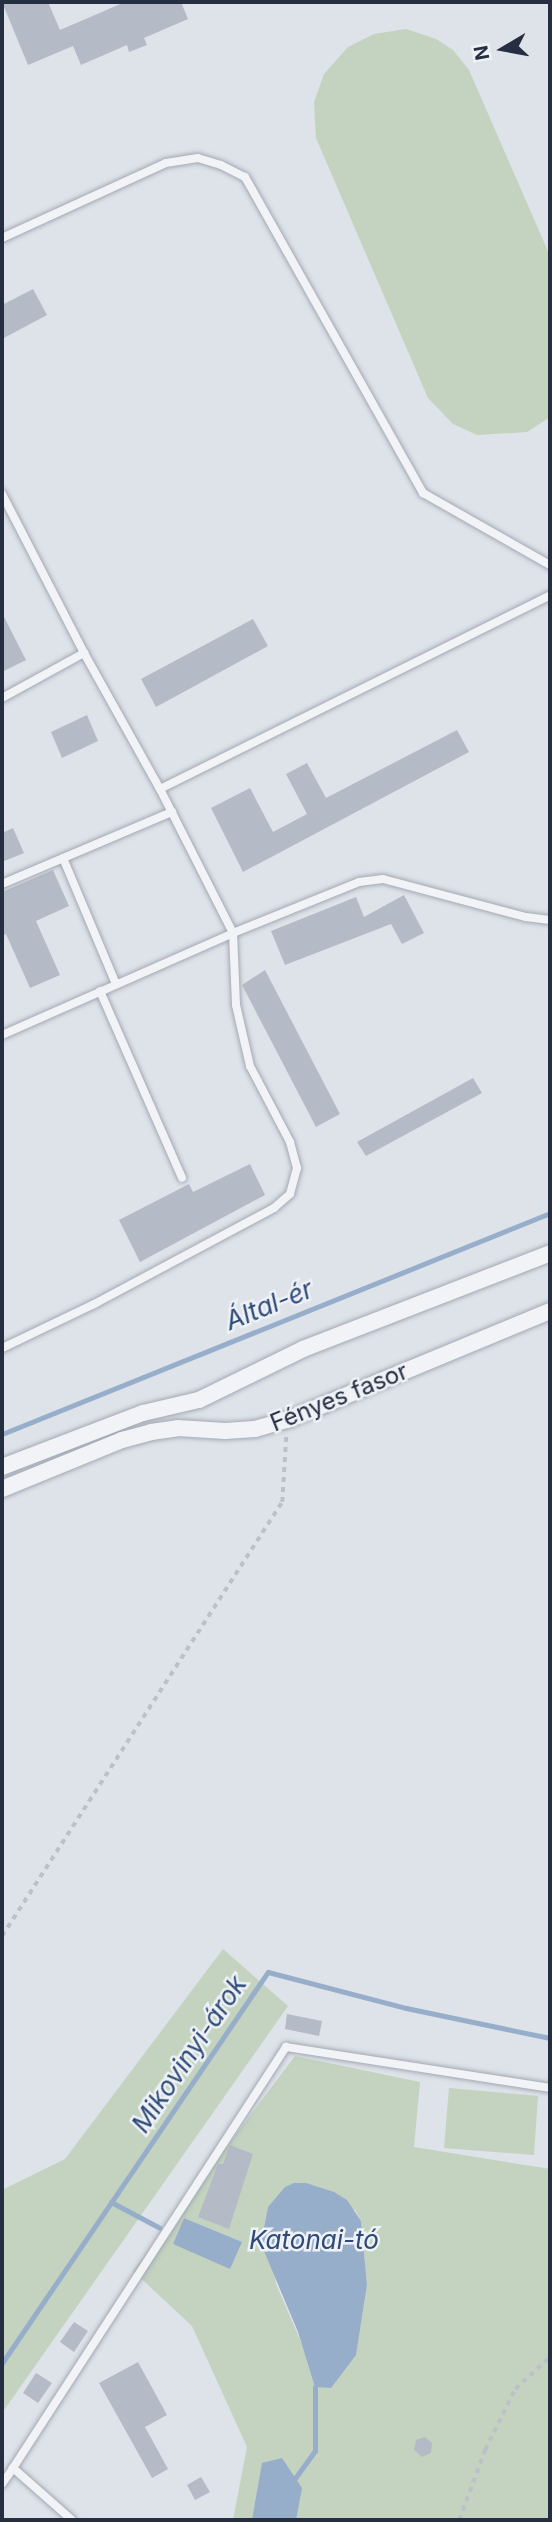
<!DOCTYPE html>
<meta charset="utf-8">
<style>
body{margin:0}
#map{position:relative;width:552px;height:2522px;overflow:hidden;background:#dee2e9;font-family:Inter,sans-serif}
div>[style]{position:absolute}
[style*='--x']{left:calc(var(--x)*1px);top:calc(var(--y)*1px);width:calc(var(--w)*1px);rotate:calc(var(--a)*1deg)}
.green>*{inset:0;background:#c3d3bf}
.water>*{inset:0;background:#97aecb}
.stream>*{height:5px;margin:-2.5px;padding:0 2.5px;transform-origin:2.5px;border-radius:2.5px;background:#97aecb}
.building>*{inset:0;background:#b5bbc6}
.path>*{height:3.5px;margin-top:-1.75px;transform-origin:0;background:repeating-linear-gradient(90deg,#bcc0c8 0 5px,transparent 0 10px)}
.roads{filter:drop-shadow(0 0 2px #a3a9b3) drop-shadow(0 0 2px #a3a9b3)}
.service>*{height:8px;margin:-4px;padding:0 4px;transform-origin:4px;border-radius:4px;background:#f1f3f7}
.minor>*{height:16px;margin:-8px;padding:0 8px;transform-origin:8px;border-radius:8px;background:#f1f3f7}
span{translate:-50% -50%;white-space:nowrap;text-align:center;line-height:1.15;-webkit-text-stroke:5px #eef1f6;paint-order:stroke}
.street-label{font-size:24px;color:#262f41}
.water-label{font-size:26px;color:#2e4b77;font-style:italic}
.frame{position:absolute;inset:0;border:4px solid #262f41;pointer-events:none}
.north{position:absolute;left:468px;top:14px;width:70px;height:70px;-webkit-text-stroke:5px #eef1f6;paint-order:stroke;rotate:260deg;font-size:19px;font-weight:700;line-height:28px;text-align:center;color:#262f41}
.north::after{content:'';display:block;margin:auto;width:24px;height:32px;background:#262f41;clip-path:polygon(50% 0,100% 100%,50% 72%,0 100%)}
</style>
<div id="map">
<div class="green">
<i style="clip-path:polygon(406px 29px,436px 39px,453px 50px,469px 70px,550px 256px,550px 417px,527px 432px,477px 435px,453px 424px,428px 398px,316px 138px,314px 102px,324px 74px,348px 47px,374px 34px)"></i>
<i style="clip-path:polygon(223px 1949px,288px 2006px,2px 2413px,2px 2190px,65px 2159px)"></i>
<i style="clip-path:polygon(evenodd,295px 2056px,420px 2082px,414px 2147px,550px 2169px,550px 2520px,233px 2520px,247px 2447px,192px 2326px,133px 2271px,295px 2056px,268px 2207px,355px 2210px,361px 2221px,367px 2285px,356px 2354px,337px 2378px,307px 2356px,276px 2284px,266px 2223px,268px 2207px,295px 2056px,184px 2218px,241px 2242px,173px 2245px,184px 2218px)"></i>
<i style="clip-path:polygon(449px 2088px,538px 2096px,534px 2155px,444px 2148px)"></i>
</div>
<div class="water">
<i style="clip-path:polygon(294px 2183px,306px 2183px,334px 2192px,347px 2200px,361px 2221px,367px 2285px,356px 2355px,331px 2388px,315px 2387px,298px 2332px,261px 2244px,268px 2207px,285px 2187px)"></i>
<i style="clip-path:polygon(184px 2218px,242px 2242px,230px 2269px,173px 2244px)"></i>
<i style="clip-path:polygon(282px 2458px,302px 2488px,296px 2520px,252px 2520px,262px 2463px)"></i>
</div>
<div class="stream">
<i style="--x:2;--y:1434;--w:591;--a:-21.96"></i>
<i style="--x:111;--y:2202;--w:55;--a:28"></i>
<i style="--x:2;--y:2363;--w:473;--a:-55.8"></i>
<i style="--x:268;--y:1972;--w:143;--a:14.6"></i>
<i style="--x:406;--y:2008;--w:147;--a:11.8"></i>
<i style="--x:293;--y:2481;--w:37;--a:-54"></i>
<i style="--x:315;--y:2451;--w:64;--a:-90"></i>
</div>
<div class="building">
<i style="clip-path:polygon(2px 2px,48px 2px,60px 30px,125px 2px,181px 2px,188px 19px,144px 38px,147px 45px,129px 52px,127px 45px,81px 65px,73px 46px,28px 65px)"></i>
<i style="clip-path:polygon(33px 289px,47px 315px,2px 339px,2px 305px)"></i>
<i style="clip-path:polygon(2px 613px,26px 660px,2px 672px)"></i>
<i style="clip-path:polygon(253px 619px,268px 646px,156px 707px,141px 679px)"></i>
<i style="clip-path:polygon(87px 715px,98px 741px,62px 758px,51px 732px)"></i>
<i style="clip-path:polygon(457px 730px,469px 752px,243px 872px,211px 808px,250px 788px,273px 832px,307px 814px,286px 774px,307px 763px,326px 798px)"></i>
<i style="clip-path:polygon(13px 828px,24px 853px,2px 862px,2px 833px)"></i>
<i style="clip-path:polygon(53px 870px,69px 906px,36px 921px,60px 975px,30px 988px,6px 934px,2px 936px,2px 892px)"></i>
<i style="clip-path:polygon(404px 895px,424px 933px,402px 944px,391px 924px,285px 965px,271px 931px,356px 897px,364px 917px)"></i>
<i style="clip-path:polygon(265px 970px,340px 1114px,316px 1127px,242px 985px)"></i>
<i style="clip-path:polygon(473px 1078px,482px 1093px,366px 1156px,357px 1142px)"></i>
<i style="clip-path:polygon(250px 1164px,265px 1195px,140px 1262px,119px 1220px,189px 1184px,193px 1192px)"></i>
<i style="clip-path:polygon(287px 2014px,322px 2021px,319px 2036px,285px 2029px)"></i>
<i style="clip-path:polygon(230px 2145px,253px 2154px,229px 2229px,198px 2217px,218px 2164px,223px 2164px)"></i>
<i style="clip-path:polygon(74px 2322px,88px 2331px,74px 2352px,60px 2342px)"></i>
<i style="clip-path:polygon(138px 2362px,167px 2415px,145px 2427px,168px 2469px,152px 2478px,99px 2383px)"></i>
<i style="clip-path:polygon(36px 2373px,52px 2383px,38px 2403px,23px 2393px)"></i>
<i style="clip-path:polygon(425px 2437px,432px 2443px,431px 2453px,422px 2457px,414px 2450px,416px 2440px)"></i>
<i style="clip-path:polygon(201px 2477px,210px 2492px,195px 2500px,187px 2485px)"></i>
</div>
<div class="path">
<i style="--x:2;--y:1936;--w:516;--a:-57.17"></i>
<i style="--x:282;--y:1502;--w:66;--a:-86.5"></i>
<i style="--x:459;--y:2520;--w:75;--a:-69.6"></i>
<i style="--x:485;--y:2450;--w:68;--a:-63.8"></i>
<i style="--x:515;--y:2389;--w:47;--a:-42.4"></i>
</div>
<div class="roads">
<div class="service">
<i style="--x:2;--y:238;--w:180;--a:-24.6"></i>
<i style="--x:166;--y:163;--w:32;--a:-9"></i>
<i style="--x:198;--y:158;--w:24;--a:17"></i>
<i style="--x:221;--y:165;--w:27;--a:27"></i>
<i style="--x:245;--y:177;--w:363;--a:60.6"></i>
<i style="--x:423;--y:493;--w:146;--a:29.6"></i>
<i style="--x:2;--y:494;--w:179;--a:62.7"></i>
<i style="--x:84;--y:653;--w:156;--a:60.8"></i>
<i style="--x:160;--y:789;--w:161;--a:63.1"></i>
<i style="--x:233;--y:933;--w:72;--a:87.6"></i>
<i style="--x:236;--y:1005;--w:63;--a:77.1"></i>
<i style="--x:250;--y:1066;--w:86;--a:62.2"></i>
<i style="--x:290;--y:1142;--w:27;--a:75"></i>
<i style="--x:297;--y:1168;--w:27;--a:105"></i>
<i style="--x:290;--y:1194;--w:21;--a:139"></i>
<i style="--x:274;--y:1208;--w:204;--a:151.9"></i>
<i style="--x:94;--y:1304;--w:102;--a:154.4"></i>
<i style="--x:2;--y:698;--w:94;--a:-28.8"></i>
<i style="--x:160;--y:789;--w:436;--a:-26.4"></i>
<i style="--x:63;--y:858;--w:137;--a:67.2"></i>
<i style="--x:2;--y:884;--w:185;--a:-23"></i>
<i style="--x:100;--y:991;--w:204;--a:66.3"></i>
<i style="--x:2;--y:1035;--w:253;--a:-23.8"></i>
<i style="--x:233;--y:933;--w:136;--a:-22"></i>
<i style="--x:359;--y:882;--w:24;--a:-7"></i>
<i style="--x:383;--y:879;--w:148;--a:14.9"></i>
<i style="--x:526;--y:917;--w:24;--a:7"></i>
<i style="--x:2;--y:2484;--w:19;--a:-55"></i>
<i style="--x:72;--y:2520;--w:79;--a:-138.6"></i>
<i style="--x:13;--y:2468;--w:502;--a:-57.04"></i>
<i style="--x:286;--y:2047;--w:267;--a:8.8"></i>
</div>
<div class="minor">
<i style="--x:2;--y:1467;--w:151;--a:-21"></i>
<i style="--x:143;--y:1413;--w:57;--a:-13.1"></i>
<i style="--x:199;--y:1400;--w:116;--a:-26.1"></i>
<i style="--x:303;--y:1349;--w:265;--a:-21.2"></i>
<i style="--x:2;--y:1489;--w:130;--a:-22.2"></i>
<i style="--x:122;--y:1440;--w:30;--a:-15"></i>
<i style="--x:151;--y:1432;--w:27;--a:-8"></i>
<i style="--x:178;--y:1428;--w:47;--a:3.7"></i>
<i style="--x:225;--y:1431;--w:30;--a:-4"></i>
<i style="--x:255;--y:1429;--w:33;--a:-16"></i>
<i style="--x:287;--y:1420;--w:285;--a:-22.5"></i>
</div>
</div>
<div class="street-label">
<span style="left:339px;top:1397px;rotate:-22deg">Fényes fasor</span>
</div>
<div class="water-label">
<span style="left:269px;top:1305px;rotate:-22deg">Által-ér</span>
<span style="left:189px;top:2054px;rotate:-56deg">Mikovinyi-árok</span>
<span style="left:314px;top:2240px">Katonai-tó</span>
</div>
<div class="frame"></div>
<div class="north">N</div>
</div>
